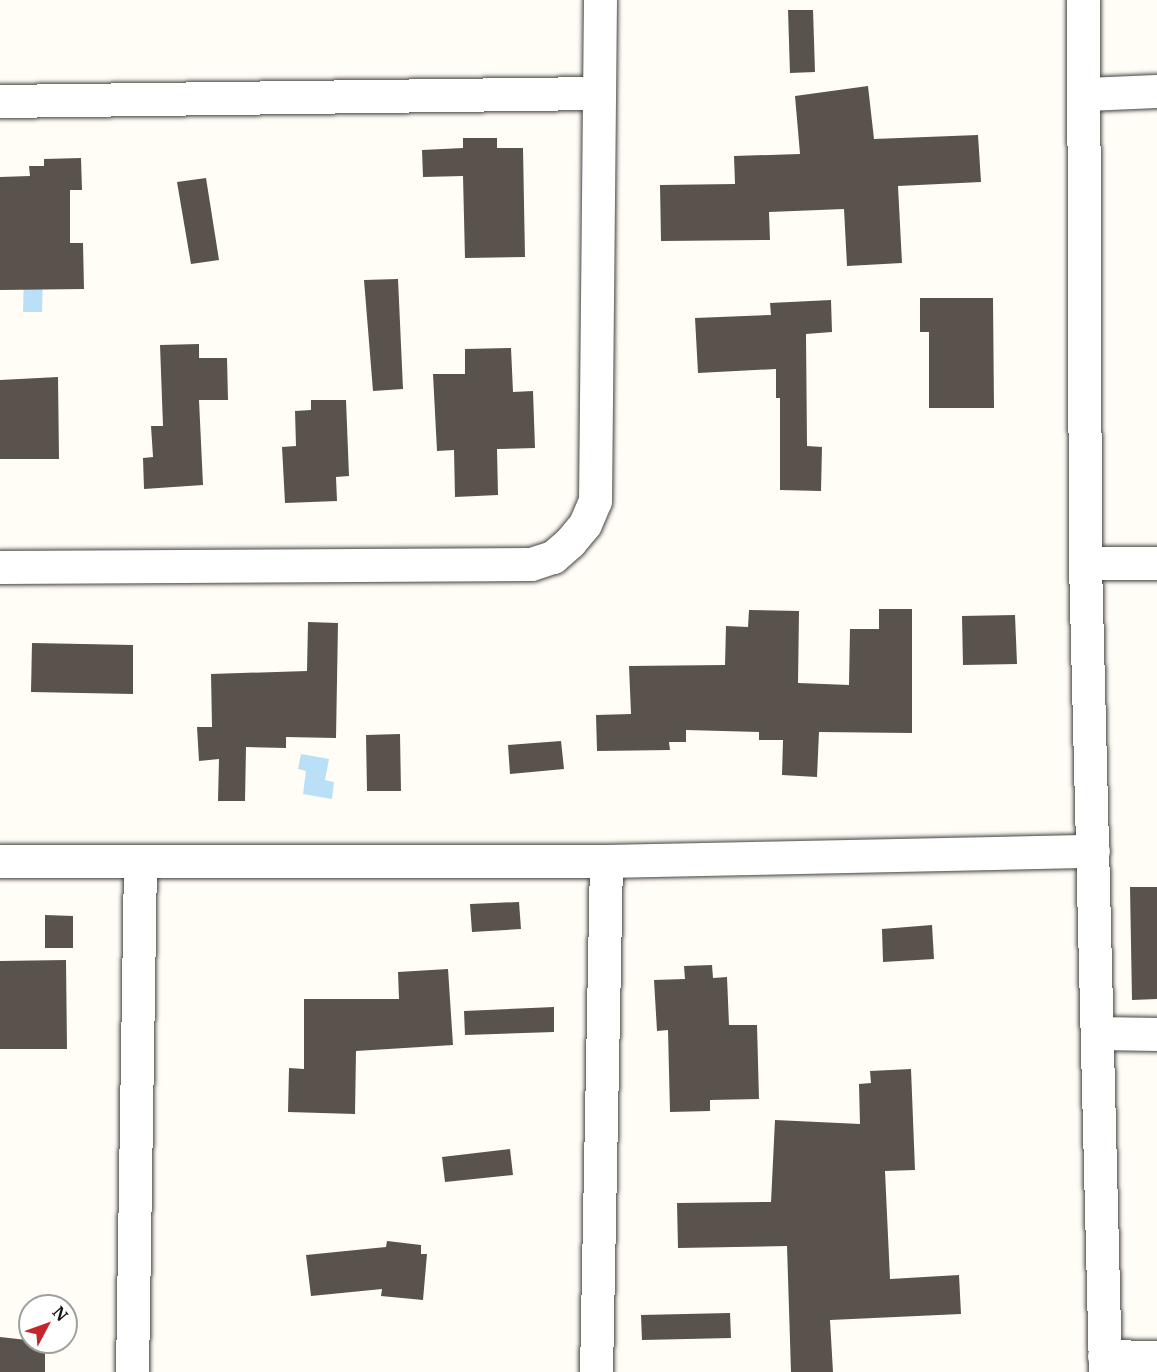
<!DOCTYPE html>
<style>
body{margin:0}
#map{position:relative;width:1157px;height:1372px;overflow:hidden;background:#fffdf5;font-family:Merriweather,serif}
div>[style]{position:absolute}
[style*='--x']{left:calc(var(--x)*1px);top:calc(var(--y)*1px);width:calc(var(--w)*1px);rotate:calc(var(--a)*1deg)}
.water>*{inset:0;background:#b9e0f7}
.building>*{inset:0;background:#5a524d}
.roads{filter:drop-shadow(0 0 2px #444) drop-shadow(0 0 2px #444)}
.minor>*{height:33px;margin:-16.5px;padding:0 16.5px;transform-origin:16.5px;border-radius:16.5px;background:#fff}
span{translate:-50% -50%;white-space:nowrap;text-align:center;line-height:1.15;-webkit-text-stroke:6px #fff;paint-order:stroke}
.north{position:absolute;left:18px;top:1294px;width:60px;height:60px;box-sizing:border-box;background:#fff;border:2px solid #a0a0a0;border-radius:50%;rotate:49deg;font-size:16px;font-weight:700;line-height:24px;text-align:center;color:#111}
.north::after{content:'';display:block;margin:auto;width:21px;height:27px;background:#c4262e;clip-path:polygon(50% 0,100% 100%,50% 72%,0 100%)}
</style>
<div id="map">
<div class="water">
<i style="clip-path:polygon(24px 275px,43px 275px,42px 312px,23px 312px)"></i>
<i style="clip-path:polygon(301px 754px,329px 759px,325px 780px,334px 782px,332px 799px,303px 794px,306px 771px,298px 769px)"></i>
</div>
<div class="building">
<i style="clip-path:polygon(788px 10px,813px 10px,815px 72px,790px 73px)"></i>
<i style="clip-path:polygon(868px 86px,874px 139px,978px 135px,981px 182px,898px 186px,902px 263px,847px 266px,844px 209px,769px 212px,770px 240px,661px 241px,660px 185px,735px 184px,734px 156px,800px 154px,795px 96px)"></i>
<i style="clip-path:polygon(463px 138px,497px 138px,497px 148px,523px 148px,525px 257px,465px 258px,463px 176px,423px 177px,422px 150px,463px 148px)"></i>
<i style="clip-path:polygon(81px 158px,82px 190px,70px 190px,70px 243px,83px 243px,84px 289px,0 290px,0 177px,30px 176px,29px 166px,44px 166px,44px 159px)"></i>
<i style="clip-path:polygon(206px 178px,219px 260px,191px 264px,177px 182px)"></i>
<i style="clip-path:polygon(398px 279px,403px 389px,373px 391px,364px 280px)"></i>
<i style="clip-path:polygon(920px 298px,993px 298px,994px 408px,929px 408px,929px 332px,920px 332px)"></i>
<i style="clip-path:polygon(831px 300px,832px 332px,806px 334px,807px 446px,822px 447px,821px 491px,780px 490px,780px 398px,776px 398px,776px 369px,698px 373px,695px 318px,771px 315px,770px 303px)"></i>
<i style="clip-path:polygon(199px 344px,199px 358px,227px 358px,228px 400px,199px 400px,203px 485px,144px 489px,143px 458px,153px 457px,151px 426px,163px 426px,160px 345px)"></i>
<i style="clip-path:polygon(511px 348px,513px 392px,533px 391px,535px 448px,497px 449px,498px 495px,455px 497px,454px 450px,437px 451px,433px 374px,465px 374px,465px 349px)"></i>
<i style="clip-path:polygon(58px 377px,59px 459px,0 459px,0 380px)"></i>
<i style="clip-path:polygon(311px 400px,346px 400px,349px 476px,336px 477px,337px 501px,285px 503px,282px 447px,296px 446px,295px 411px,311px 410px)"></i>
<i style="clip-path:polygon(879px 609px,912px 609px,912px 733px,819px 732px,817px 777px,782px 775px,783px 740px,759px 740px,759px 732px,686px 730px,686px 742px,669px 742px,670px 750px,597px 751px,596px 715px,631px 714px,629px 666px,725px 665px,726px 626px,748px 627px,749px 610px,799px 611px,798px 683px,849px 685px,850px 629px,879px 629px)"></i>
<i style="clip-path:polygon(1015px 615px,1017px 664px,963px 665px,962px 616px)"></i>
<i style="clip-path:polygon(308px 622px,338px 623px,336px 738px,286px 737px,286px 748px,246px 747px,245px 801px,218px 801px,219px 759px,199px 761px,197px 727px,212px 727px,211px 674px,307px 671px)"></i>
<i style="clip-path:polygon(32px 643px,133px 645px,133px 694px,31px 692px)"></i>
<i style="clip-path:polygon(400px 734px,401px 791px,367px 791px,366px 735px)"></i>
<i style="clip-path:polygon(561px 741px,564px 769px,510px 774px,508px 745px)"></i>
<i style="clip-path:polygon(1130px 887px,1157px 887px,1157px 999px,1132px 1000px)"></i>
<i style="clip-path:polygon(519px 902px,521px 929px,472px 932px,470px 904px)"></i>
<i style="clip-path:polygon(45px 915px,73px 916px,73px 948px,45px 948px)"></i>
<i style="clip-path:polygon(932px 925px,934px 959px,883px 962px,882px 929px)"></i>
<i style="clip-path:polygon(66px 960px,67px 1049px,0 1049px,0 961px)"></i>
<i style="clip-path:polygon(712px 965px,713px 978px,727px 977px,729px 1025px,757px 1025px,759px 1099px,710px 1100px,710px 1111px,670px 1112px,668px 1030px,657px 1031px,654px 980px,685px 979px,684px 966px)"></i>
<i style="clip-path:polygon(448px 969px,453px 1045px,356px 1051px,355px 1114px,288px 1112px,289px 1068px,304px 1069px,304px 999px,399px 999px,398px 972px)"></i>
<i style="clip-path:polygon(554px 1007px,554px 1032px,465px 1035px,464px 1011px)"></i>
<i style="clip-path:polygon(911px 1069px,915px 1170px,885px 1171px,890px 1279px,959px 1275px,961px 1314px,830px 1320px,833px 1372px,791px 1372px,787px 1246px,678px 1248px,677px 1203px,771px 1202px,775px 1120px,860px 1124px,859px 1084px,871px 1083px,870px 1071px)"></i>
<i style="clip-path:polygon(510px 1149px,513px 1175px,445px 1182px,442px 1157px)"></i>
<i style="clip-path:polygon(387px 1241px,421px 1245px,421px 1254px,427px 1254px,423px 1300px,381px 1296px,382px 1289px,311px 1296px,306px 1255px,386px 1247px)"></i>
<i style="clip-path:polygon(730px 1313px,731px 1338px,642px 1340px,641px 1315px)"></i>
<i style="clip-path:polygon(0 1337px,45px 1342px,45px 1372px,0 1372px)"></i>
</div>
<div class="roads">
<div class="minor">
<i style="--x:1083;--y:0;--w:563;--a:89.8"></i>
<i style="--x:1085;--y:563;--w:809;--a:88.58"></i>
<i style="--x:1085;--y:94;--w:72;--a:-2.4"></i>
<i style="--x:0;--y:101;--w:597;--a:-0.77"></i>
<i style="--x:1085;--y:563;--w:72;--a:0"></i>
<i style="--x:0;--y:567;--w:531;--a:-0.32"></i>
<i style="--x:531;--y:564;--w:23;--a:-18"></i>
<i style="--x:553;--y:557;--w:23;--a:-41"></i>
<i style="--x:570;--y:542;--w:23;--a:-50"></i>
<i style="--x:585;--y:524;--w:25;--a:-67"></i>
<i style="--x:595;--y:501;--w:501;--a:-89.43"></i>
<i style="--x:0;--y:861;--w:606;--a:0"></i>
<i style="--x:606;--y:861;--w:487;--a:-1.2"></i>
<i style="--x:1099;--y:1033;--w:58;--a:1"></i>
<i style="--x:1104;--y:1356;--w:53;--a:1.1"></i>
<i style="--x:132;--y:1372;--w:510;--a:-89.1"></i>
<i style="--x:596;--y:1372;--w:511;--a:-88.88"></i>
</div>
</div>
<div class="north">N</div>
</div>
